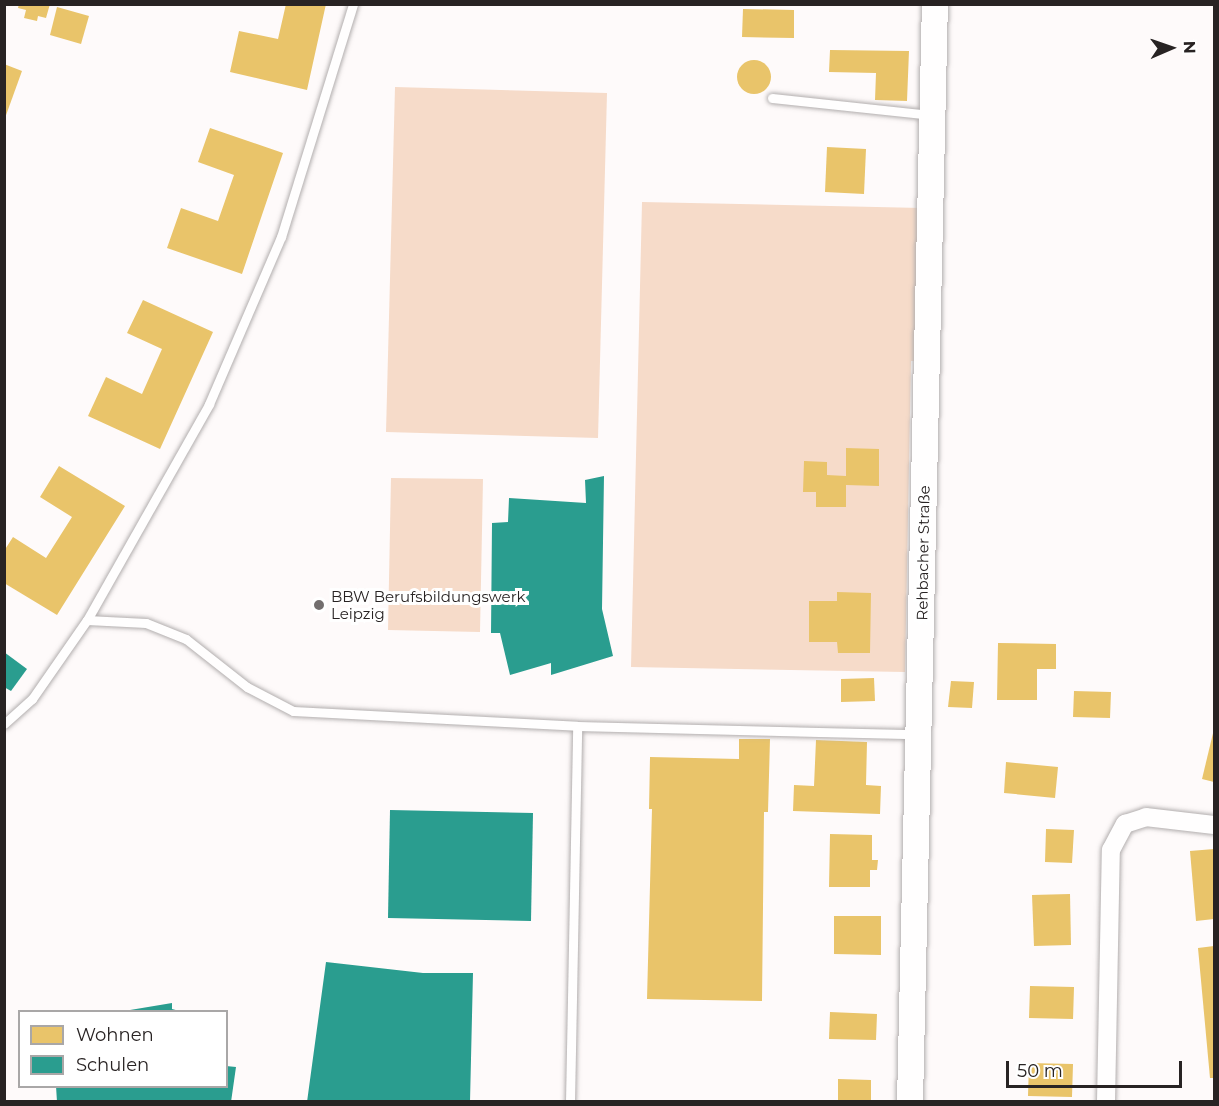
<!DOCTYPE html>
<meta charset="utf-8">
<style>
body{margin:0}
#map{position:relative;width:1219px;height:1106px;overflow:hidden;background:#fefafa;font-family:Montserrat,sans-serif}
div>[style]{position:absolute}
[style*='--x']{left:calc(var(--x)*1px);top:calc(var(--y)*1px);width:calc(var(--w)*1px);rotate:calc(var(--a)*1deg)}
.green>*{inset:0;background:#f6dbc9}
.homes>*{inset:0;background:#e9c46a}
.round{border-radius:50%}
.schools>*{inset:0;background:#2a9d8f}
.roads{filter:drop-shadow(0 0 2px #b2aeae) drop-shadow(0 0 2px #b2aeae)}
.lane>*{height:9px;margin:-4.5px;padding:0 4.5px;transform-origin:4.5px;border-radius:4.5px;background:#fffefe}
.street>*{height:18px;margin:-9px;padding:0 9px;transform-origin:9px;border-radius:9px;background:#fffefe}
.secondary>*{height:26px;margin:-13px;padding:0 13px;transform-origin:13px;border-radius:13px;background:#fffefe}
.dots>*{width:16px;height:16px;translate:-50% -50%;box-sizing:border-box;border:3px solid #fff;border-radius:50%}
span{translate:-50% -50%;white-space:nowrap;text-align:center;line-height:1.15;-webkit-text-stroke:6px #fff;paint-order:stroke}
.street-label{font-size:15px;color:#282323}
.poi-label{font-size:15px;color:#282323}
.left{translate:0 -50%;text-align:left}
.frame{position:absolute;inset:0;border:6px solid #282323;pointer-events:none}
.legend{position:absolute;left:18px;top:1010px;width:210px;height:78px;box-sizing:border-box;background:#fff;border:2px solid #a9a7a7;margin:0;padding:8px 10px;list-style:none;font-size:18px;color:#282323}
.legend li{display:flex;align-items:center;gap:12px;height:30px}
.legend b{width:30px;border:2px solid #a9a7a7}
.north{position:absolute;left:1141px;top:18px;width:60px;height:60px;-webkit-text-stroke:4px #fff;paint-order:stroke;rotate:88deg;font-size:16px;font-weight:700;line-height:24px;text-align:center;color:#282323}
.north::after{content:'';display:block;margin:auto;width:21px;height:27px;background:#282323;clip-path:polygon(50% 0,100% 100%,50% 72%,0 100%)}
.scale{position:absolute;left:1006px;top:1061px;width:176px;height:27px;box-sizing:border-box;border:3px solid #282323;border-top:0;padding-left:8px;font-size:18px;line-height:21px;white-space:nowrap;color:#282323;-webkit-text-stroke:4px #fff;paint-order:stroke}
</style>
<div id="map">
<div class="green">
<i style="clip-path:polygon(395px 87px,607px 93px,598px 438px,386px 432px)"></i>
<i style="clip-path:polygon(642px 202px,922px 208px,918px 361px,911px 361px,905px 672px,631px 667px)"></i>
<i style="clip-path:polygon(391px 478px,483px 479px,480px 632px,388px 630px)"></i>
</div>
<div class="homes">
<i style="clip-path:polygon(19px 4px,50px 4px,46px 18px,38px 16px,37px 21px,24px 18px,26px 10px,18px 8px)"></i>
<i style="clip-path:polygon(286px 4px,326px 4px,307px 90px,230px 72px,239px 31px,278px 39px)"></i>
<i style="clip-path:polygon(57px 7px,89px 16px,81px 44px,50px 35px)"></i>
<i style="clip-path:polygon(743px 9px,794px 10px,794px 38px,742px 37px)"></i>
<i style="clip-path:polygon(830px 50px,909px 51px,907px 101px,875px 100px,876px 73px,829px 72px)"></i>
<i class="round" style="left:737px;top:60px;width:34px;height:34px"></i>
<i style="clip-path:polygon(4px 64px,22px 71px,5px 118px,4px 118px)"></i>
<i style="clip-path:polygon(210px 128px,283px 153px,242px 274px,167px 248px,181px 208px,218px 221px,234px 175px,198px 162px)"></i>
<i style="clip-path:polygon(827px 147px,866px 149px,864px 194px,825px 192px)"></i>
<i style="clip-path:polygon(143px 300px,213px 332px,160px 449px,88px 416px,106px 377px,142px 394px,162px 349px,127px 333px)"></i>
<i style="clip-path:polygon(846px 448px,879px 449px,879px 486px,846px 485px,846px 507px,816px 507px,816px 492px,803px 492px,804px 461px,827px 462px,827px 475px,846px 476px)"></i>
<i style="clip-path:polygon(59px 466px,125px 506px,57px 615px,4px 583px,4px 551px,13px 537px,46px 558px,72px 517px,40px 497px)"></i>
<i style="clip-path:polygon(837px 592px,871px 593px,870px 653px,838px 653px,837px 642px,809px 642px,809px 601px,837px 601px)"></i>
<i style="clip-path:polygon(998px 643px,1056px 644px,1056px 669px,1037px 669px,1037px 700px,997px 700px)"></i>
<i style="clip-path:polygon(874px 678px,875px 701px,841px 702px,841px 679px)"></i>
<i style="clip-path:polygon(951px 681px,974px 682px,972px 708px,948px 707px)"></i>
<i style="clip-path:polygon(1074px 691px,1111px 692px,1110px 718px,1073px 717px)"></i>
<i style="clip-path:polygon(1214px 729px,1214px 782px,1202px 779px)"></i>
<i style="clip-path:polygon(739px 739px,770px 739px,768px 812px,764px 812px,762px 1001px,647px 999px,652px 809px,649px 809px,650px 757px,739px 759px)"></i>
<i style="clip-path:polygon(816px 740px,867px 742px,866px 785px,881px 786px,880px 814px,793px 811px,794px 785px,814px 786px)"></i>
<i style="clip-path:polygon(1006px 762px,1058px 767px,1055px 798px,1004px 793px)"></i>
<i style="clip-path:polygon(1046px 829px,1074px 830px,1072px 863px,1045px 862px)"></i>
<i style="clip-path:polygon(830px 834px,872px 835px,872px 860px,878px 860px,877px 870px,870px 870px,870px 887px,829px 887px)"></i>
<i style="clip-path:polygon(1214px 849px,1214px 919px,1196px 921px,1190px 851px)"></i>
<i style="clip-path:polygon(1070px 894px,1071px 945px,1034px 946px,1032px 895px)"></i>
<i style="clip-path:polygon(834px 916px,881px 916px,881px 955px,834px 954px)"></i>
<i style="clip-path:polygon(1214px 946px,1214px 1078px,1210px 1078px,1198px 948px)"></i>
<i style="clip-path:polygon(1030px 986px,1074px 987px,1073px 1019px,1029px 1018px)"></i>
<i style="clip-path:polygon(830px 1012px,877px 1014px,876px 1040px,829px 1039px)"></i>
<i style="clip-path:polygon(1029px 1063px,1073px 1064px,1072px 1097px,1028px 1096px)"></i>
<i style="clip-path:polygon(838px 1079px,871px 1080px,871px 1101px,838px 1101px)"></i>
</div>
<div class="schools">
<i style="clip-path:polygon(604px 476px,602px 609px,613px 656px,551px 675px,551px 663px,510px 675px,500px 633px,491px 633px,492px 523px,508px 522px,509px 498px,586px 503px,585px 480px)"></i>
<i style="clip-path:polygon(4px 652px,27px 669px,11px 691px,4px 687px)"></i>
<i style="clip-path:polygon(390px 810px,533px 813px,531px 921px,388px 918px)"></i>
<i style="clip-path:polygon(326px 962px,423px 973px,473px 973px,470px 1102px,307px 1102px)"></i>
<i style="clip-path:polygon(172px 1003px,172px 1009px,183px 1012px,118px 1012px)"></i>
<i style="clip-path:polygon(226px 1066px,236px 1067px,231px 1102px,57px 1102px,56px 1086px,226px 1086px)"></i>
</div>
<div class="roads">
<div class="lane">
<i style="--x:772;--y:98;--w:159;--a:6.1"></i>
<i style="--x:87;--y:620;--w:59;--a:2.9"></i>
<i style="--x:146;--y:623;--w:43;--a:21.8"></i>
<i style="--x:186;--y:639;--w:78;--a:38.2"></i>
<i style="--x:247;--y:687;--w:52;--a:27.6"></i>
<i style="--x:293;--y:711;--w:284;--a:3"></i>
<i style="--x:577;--y:726;--w:339;--a:1.4"></i>
<i style="--x:4;--y:724;--w:38;--a:-42"></i>
<i style="--x:32;--y:699;--w:96;--a:-55.2"></i>
<i style="--x:87;--y:620;--w:248;--a:-60.5"></i>
<i style="--x:209;--y:404;--w:182;--a:-66.7"></i>
<i style="--x:281;--y:237;--w:244;--a:-72.8"></i>
<i style="--x:570;--y:1102;--w:376;--a:-88.9"></i>
</div>
<div class="street">
<i style="--x:1106;--y:1102;--w:252;--a:-88.9"></i>
<i style="--x:1111;--y:850;--w:30;--a:-62"></i>
<i style="--x:1125;--y:824;--w:22;--a:-18"></i>
<i style="--x:1146;--y:817;--w:68;--a:6.7"></i>
</div>
<div class="secondary">
<i style="--x:910;--y:1102;--w:1098;--a:-88.7"></i>
</div>
</div>
<div class="dots">
<i style="left:319px;top:605px;background:#736e6e"></i>
</div>
<div class="street-label">
<span style="left:923px;top:553px;rotate:-89deg">Rehbacher Straße</span>
</div>
<div class="poi-label">
<span class="left" style="left:331px;top:605px">BBW Berufsbildungswerk<br>Leipzig</span>
</div>
<div class="frame"></div>
<ul class="legend">
<li><b style="height:16px;background:#e9c46a"></b>Wohnen</li>
<li><b style="height:16px;background:#2a9d8f"></b>Schulen</li>
</ul>
<div class="north">N</div>
<div class="scale">50 m</div>
</div>
